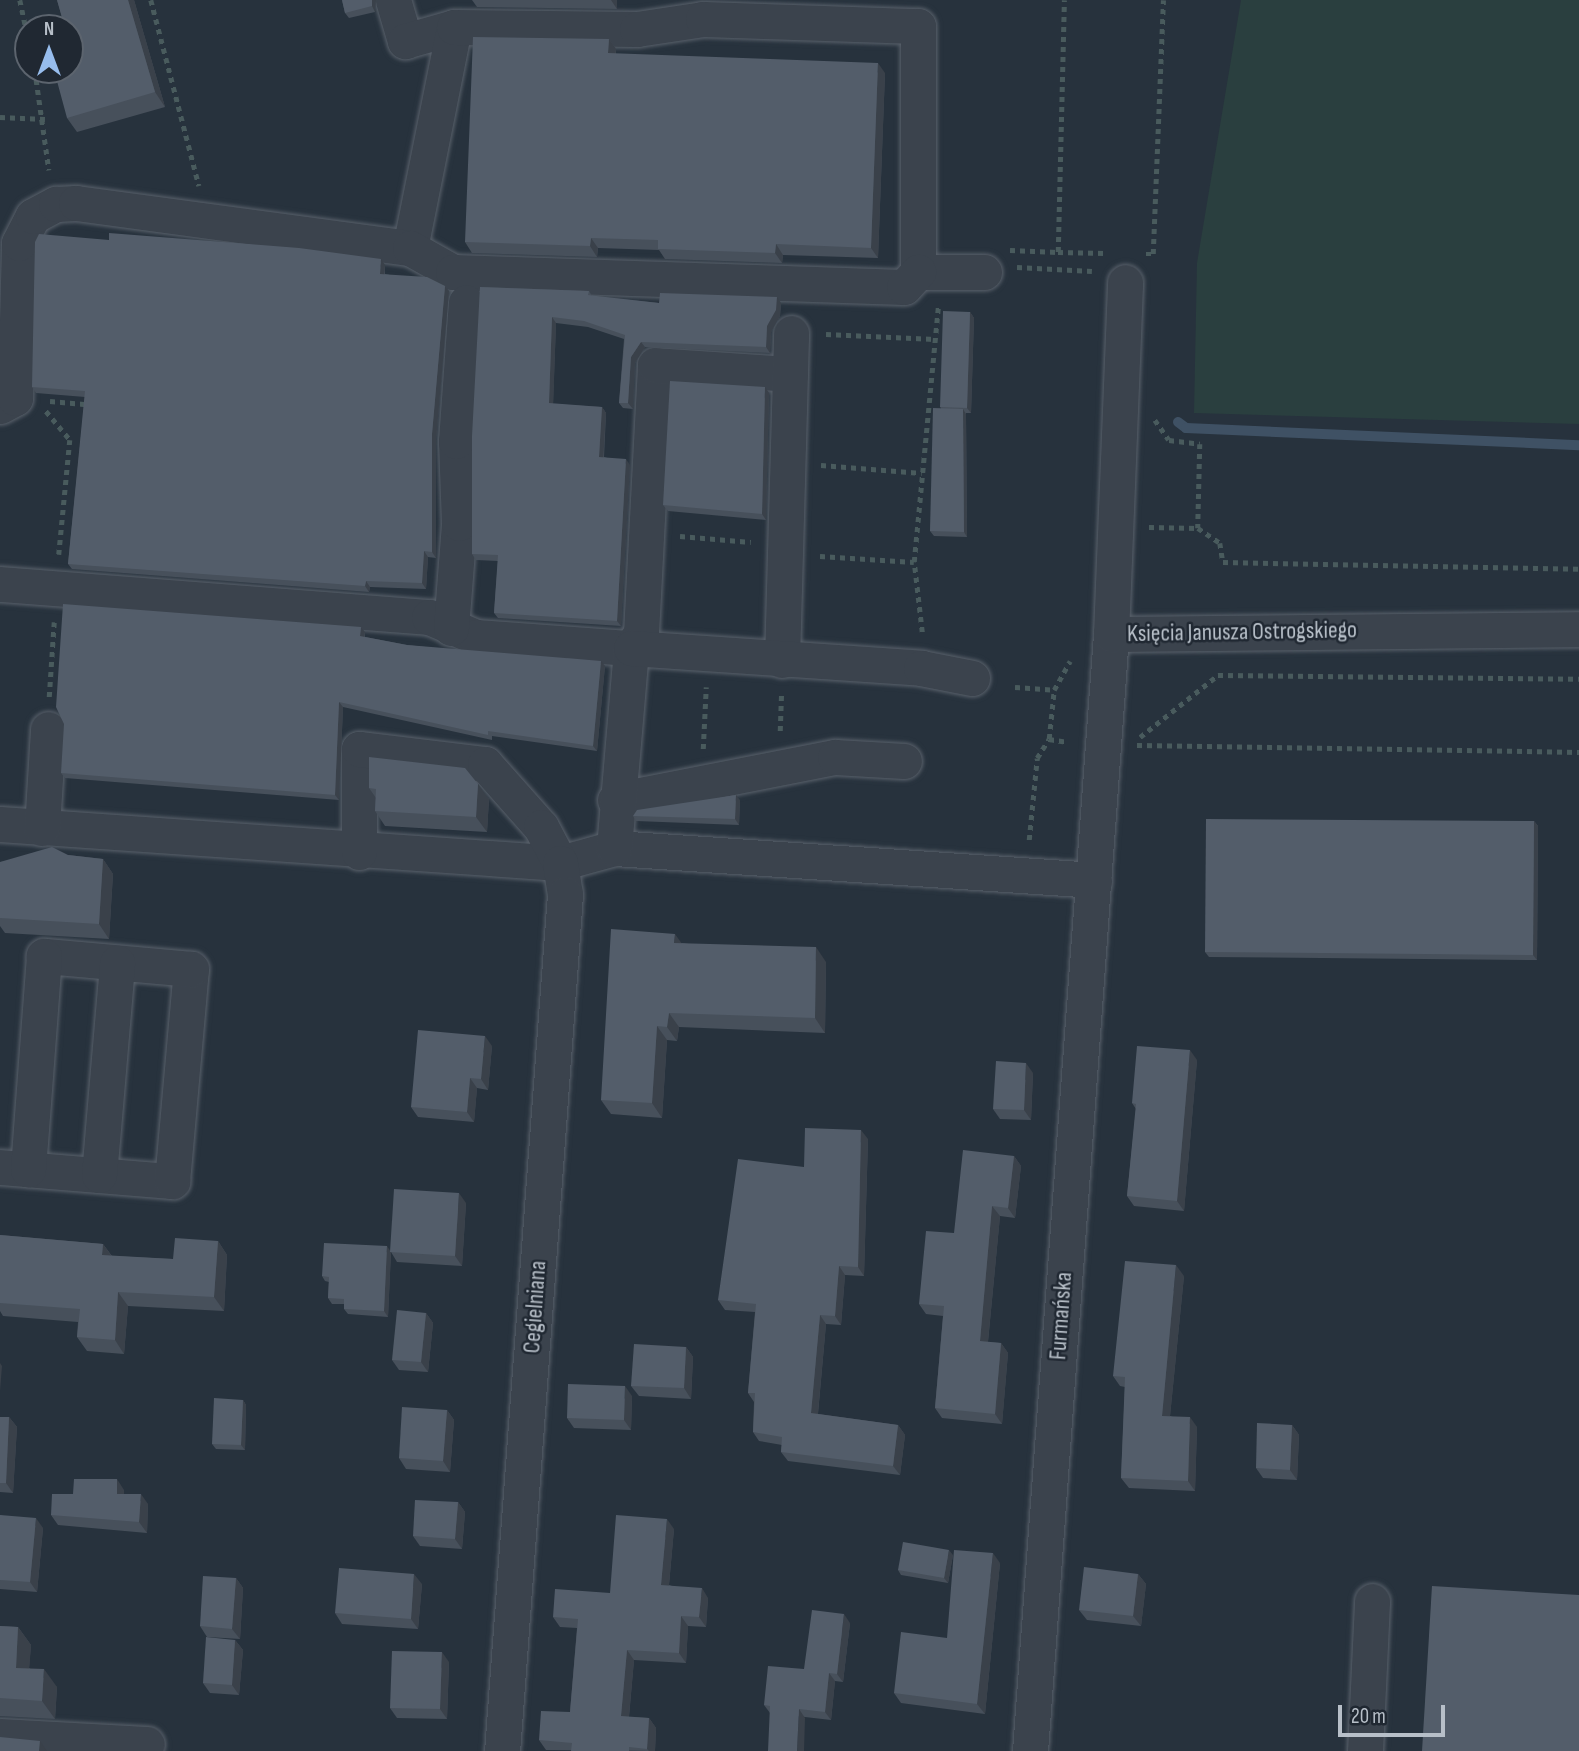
<!DOCTYPE html>
<meta charset="utf-8">
<style>
body{margin:0}
#map{position:relative;width:1579px;height:1751px;overflow:hidden;background:#27323d;font-family:"Sofia Sans Condensed",sans-serif}
div>[style]{position:absolute}
[style*='--x']{left:calc(var(--x)*1px);top:calc(var(--y)*1px);width:calc(var(--w)*1px);rotate:calc(var(--a)*1deg)}
.green>*{inset:0;background:#2a3f3f}
.stream>*{height:10px;margin:-5px;padding:0 5px;transform-origin:5px;border-radius:5px;background:#3f5164}
.path>*{height:4.5px;margin-top:-2.25px;transform-origin:0;background:repeating-linear-gradient(90deg,#495b5d 0 5px,transparent 0 10px)}
.roads{filter:drop-shadow(0 0 2px #59616b) drop-shadow(0 0 2px #59616b)}
.minor>*{height:35px;margin:-17.5px;padding:0 17.5px;transform-origin:17.5px;border-radius:17.5px;background:#3b434d}
.wall>*{inset:0;background:#47505b}
.shaded-wall>*{inset:0;background:#3a414a}
.building>*{inset:0;background:#535d6a}
span{translate:-50% -50%;white-space:nowrap;text-align:center;line-height:1.15;-webkit-text-stroke:5px #202832;paint-order:stroke}
.street-label{font-size:24px;color:#b7bfc8}
.north{position:absolute;left:14px;top:14px;width:70px;height:70px;box-sizing:border-box;background:#202832;border:2px solid #5c646e;border-radius:50%;rotate:0deg;font-size:19px;font-weight:700;line-height:28px;text-align:center;color:#b7bfc8}
.north::after{content:'';display:block;margin:auto;width:24px;height:32px;background:#97bded;clip-path:polygon(50% 0,100% 100%,50% 72%,0 100%)}
.scale{position:absolute;left:1338px;top:1705px;width:107px;height:32px;box-sizing:border-box;border:4px solid #b7bfc8;border-top:0;padding-left:9px;font-size:21px;line-height:24px;white-space:nowrap;color:#b7bfc8;-webkit-text-stroke:5px #202832;paint-order:stroke}
</style>
<div id="map">
<div class="green">
<i style="clip-path:polygon(1241px 0,1579px 0,1579px 424px,1194px 413px,1197px 263px)"></i>
</div>
<div class="stream">
<i style="--x:1178;--y:422;--w:10;--a:37"></i>
<i style="--x:1186;--y:428;--w:393;--a:2.5"></i>
</div>
<div class="path">
<i style="--x:20;--y:0;--w:40;--a:78"></i>
<i style="--x:151;--y:0;--w:192;--a:75.5"></i>
<i style="--x:35;--y:70;--w:101;--a:82"></i>
<i style="--x:0;--y:117;--w:45;--a:2.5"></i>
<i style="--x:1010;--y:250;--w:48;--a:2.4"></i>
<i style="--x:1058;--y:252;--w:252;--a:-88.6"></i>
<i style="--x:1058;--y:252;--w:47;--a:1.2"></i>
<i style="--x:1146;--y:254;--w:7;--a:0"></i>
<i style="--x:1153;--y:254;--w:254;--a:-87.7"></i>
<i style="--x:1017;--y:267;--w:75;--a:3.1"></i>
<i style="--x:826;--y:334;--w:109;--a:2.6"></i>
<i style="--x:50;--y:401;--w:37;--a:5"></i>
<i style="--x:46;--y:411;--w:38;--a:50"></i>
<i style="--x:70;--y:440;--w:115;--a:95.5"></i>
<i style="--x:1155;--y:420;--w:24;--a:55"></i>
<i style="--x:1169;--y:440;--w:31;--a:7"></i>
<i style="--x:1200;--y:444;--w:84;--a:91.4"></i>
<i style="--x:821;--y:465;--w:101;--a:4.5"></i>
<i style="--x:1149;--y:527;--w:49;--a:1.2"></i>
<i style="--x:1198;--y:528;--w:27;--a:34"></i>
<i style="--x:1220;--y:543;--w:19;--a:81"></i>
<i style="--x:1223;--y:562;--w:356;--a:1.1"></i>
<i style="--x:680;--y:536;--w:71;--a:4.8"></i>
<i style="--x:820;--y:556;--w:94;--a:3.7"></i>
<i style="--x:922;--y:632;--w:70;--a:-96.5"></i>
<i style="--x:914;--y:562;--w:256;--a:-84.6"></i>
<i style="--x:1015;--y:687;--w:39;--a:4"></i>
<i style="--x:49;--y:697;--w:75;--a:-86.2"></i>
<i style="--x:780;--y:731;--w:37;--a:-88"></i>
<i style="--x:1140;--y:737;--w:100;--a:-38.5"></i>
<i style="--x:1218;--y:675;--w:361;--a:0.6"></i>
<i style="--x:1049;--y:739;--w:19;--a:9"></i>
<i style="--x:1137;--y:745;--w:442;--a:0.9"></i>
<i style="--x:703;--y:749;--w:62;--a:-87.2"></i>
<i style="--x:1029;--y:840;--w:82;--a:-84.4"></i>
<i style="--x:1037;--y:758;--w:22;--a:-58"></i>
<i style="--x:1049;--y:739;--w:49;--a:-84.2"></i>
<i style="--x:1054;--y:690;--w:33;--a:-61"></i>
</div>
<div class="roads">
<div class="minor">
<i style="--x:393;--y:0;--w:43;--a:73.7"></i>
<i style="--x:405;--y:41;--w:51;--a:-15.9"></i>
<i style="--x:410;--y:248;--w:225;--a:-78.7"></i>
<i style="--x:454;--y:27;--w:183;--a:0.6"></i>
<i style="--x:637;--y:29;--w:67;--a:-8.6"></i>
<i style="--x:703;--y:19;--w:215;--a:1.9"></i>
<i style="--x:918;--y:26;--w:246;--a:90"></i>
<i style="--x:918;--y:272;--w:66;--a:0"></i>
<i style="--x:0;--y:406;--w:17;--a:-28"></i>
<i style="--x:15;--y:398;--w:155;--a:-88.5"></i>
<i style="--x:19;--y:243;--w:30;--a:-63"></i>
<i style="--x:33;--y:216;--w:26;--a:-28"></i>
<i style="--x:56;--y:204;--w:20;--a:-3"></i>
<i style="--x:76;--y:203;--w:337;--a:7.7"></i>
<i style="--x:410;--y:248;--w:49;--a:29.2"></i>
<i style="--x:453;--y:272;--w:451;--a:1.9"></i>
<i style="--x:904;--y:287;--w:21;--a:-47"></i>
<i style="--x:0;--y:584;--w:430;--a:4.4"></i>
<i style="--x:429;--y:617;--w:51;--a:23.1"></i>
<i style="--x:476;--y:637;--w:155;--a:4.1"></i>
<i style="--x:631;--y:648;--w:18;--a:-56"></i>
<i style="--x:641;--y:633;--w:268;--a:-87"></i>
<i style="--x:655;--y:365;--w:135;--a:3.8"></i>
<i style="--x:451;--y:628;--w:105;--a:-85.6"></i>
<i style="--x:459;--y:523;--w:82;--a:-92.1"></i>
<i style="--x:456;--y:441;--w:139;--a:-85.9"></i>
<i style="--x:1111;--y:634;--w:468;--a:-0.6"></i>
<i style="--x:782;--y:660;--w:327;--a:-88.4"></i>
<i style="--x:615;--y:800;--w:224;--a:-11.1"></i>
<i style="--x:835;--y:757;--w:69;--a:3.3"></i>
<i style="--x:0;--y:824;--w:561;--a:3.98"></i>
<i style="--x:560;--y:863;--w:56;--a:-15.5"></i>
<i style="--x:614;--y:848;--w:481;--a:3.8"></i>
<i style="--x:42;--y:828;--w:99;--a:-86.5"></i>
<i style="--x:614;--y:848;--w:201;--a:-85.1"></i>
<i style="--x:631;--y:648;--w:291;--a:3.9"></i>
<i style="--x:921;--y:668;--w:52;--a:11.1"></i>
<i style="--x:359;--y:852;--w:103;--a:-90"></i>
<i style="--x:359;--y:749;--w:127;--a:6.8"></i>
<i style="--x:485;--y:764;--w:84;--a:48.4"></i>
<i style="--x:541;--y:827;--w:41;--a:62.2"></i>
<i style="--x:560;--y:863;--w:31;--a:81"></i>
<i style="--x:565;--y:894;--w:859;--a:94.2"></i>
<i style="--x:0;--y:1167;--w:173;--a:4.7"></i>
<i style="--x:172;--y:1181;--w:213;--a:-84.9"></i>
<i style="--x:191;--y:969;--w:148;--a:-174.9"></i>
<i style="--x:44;--y:956;--w:214;--a:94.3"></i>
<i style="--x:99;--y:1175;--w:213;--a:-85.1"></i>
<i style="--x:0;--y:1736;--w:147;--a:3.1"></i>
<i style="--x:1030;--y:1751;--w:1120;--a:-85.85"></i>
<i style="--x:1111;--y:634;--w:352;--a:-87.7"></i>
<i style="--x:1365;--y:1751;--w:150;--a:-87.3"></i>
</div>
</div>
<div class="wall">
<i style="clip-path:polygon(57px 0,134px 0,165px 107px,77px 132px,67px 118px,75px 62px)"></i>
<i style="clip-path:polygon(342px 0,376px 0,375px 12px,349px 18px,345px 13px)"></i>
<i style="clip-path:polygon(472px 0,617px 0,617px 9px,477px 7px)"></i>
<i style="clip-path:polygon(609px 39px,616px 49px,616px 54px,885px 73px,878px 258px,783px 255px,782px 263px,665px 259px,659px 250px,598px 248px,597px 257px,472px 253px,465px 242px)"></i>
<i style="clip-path:polygon(385px 265px,385px 274px,445px 286px,449px 291px,436px 440px,436px 558px,428px 557px,426px 589px,370px 587px,369px 592px,72px 569px,68px 564px,85px 397px,36px 393px,32px 387px)"></i>
<i style="clip-path:polygon(480px 287px,589px 291px,592px 296px,659px 303px,781px 303px,780px 316px,771px 332px,770px 353px,645px 347px,635px 363px,633px 409px,623px 408px,619px 403px,624px 339px,588px 327px,556px 323px,553px 404px,602px 407px,606px 413px,604px 457px,630px 465px,621px 626px,498px 618px,494px 613px,498px 561px,476px 560px,472px 554px)"></i>
<i style="clip-path:polygon(970px 312px,974px 318px,971px 413px,966px 413px,966px 414px,967px 537px,934px 536px,930px 531px,941px 408px,940px 407px)"></i>
<i style="clip-path:polygon(769px 393px,766px 520px,668px 511px,663px 505px)"></i>
<i style="clip-path:polygon(361px 627px,365px 632px,365px 637px,407px 645px,605px 666px,597px 751px,492px 736px,492px 740px,343px 707px,339px 800px,65px 778px,61px 773px)"></i>
<i style="clip-path:polygon(478px 784px,489px 799px,487px 832px,385px 826px,375px 811px,376px 798px,369px 788px)"></i>
<i style="clip-path:polygon(740px 800px,739px 825px,636px 821px,633px 816px)"></i>
<i style="clip-path:polygon(1534px 821px,1538px 826px,1537px 960px,1209px 957px,1205px 952px)"></i>
<i style="clip-path:polygon(68px 855px,103px 859px,113px 874px,109px 939px,5px 933px,0 926px,0 862px)"></i>
<i style="clip-path:polygon(681px 943px,826px 962px,825px 1033px,679px 1027px,677px 1041px,667px 1040px,662px 1118px,611px 1114px,601px 1100px)"></i>
<i style="clip-path:polygon(492px 1046px,488px 1090px,477px 1088px,474px 1122px,418px 1117px,411px 1107px)"></i>
<i style="clip-path:polygon(1197px 1060px,1184px 1211px,1134px 1206px,1127px 1196px,1136px 1109px,1132px 1103px)"></i>
<i style="clip-path:polygon(1033px 1073px,1031px 1120px,1000px 1119px,993px 1109px)"></i>
<i style="clip-path:polygon(868px 1139px,864px 1276px,845px 1275px,841px 1325px,826px 1324px,818px 1414px,898px 1425px,905px 1435px,900px 1475px,788px 1461px,781px 1452px,782px 1445px,759px 1441px,753px 1432px,754px 1402px,748px 1393px,755px 1312px,725px 1310px,718px 1300px,804px 1167px)"></i>
<i style="clip-path:polygon(1014px 1156px,1021px 1166px,1015px 1218px,1000px 1216px,988px 1342px,1001px 1343px,1008px 1353px,1002px 1424px,942px 1418px,935px 1408px,943px 1316px,926px 1314px,919px 1304px,954px 1233px)"></i>
<i style="clip-path:polygon(466px 1203px,462px 1266px,397px 1262px,391px 1252px,388px 1317px,348px 1314px,344px 1309px,344px 1304px,332px 1304px,328px 1298px,329px 1282px,325px 1281px,322px 1276px,390px 1251px)"></i>
<i style="clip-path:polygon(0 1235px,103px 1244px,112px 1256px,173px 1259px,218px 1241px,227px 1255px,224px 1311px,128px 1306px,124px 1354px,87px 1351px,77px 1337px,78px 1322px,3px 1316px,0 1311px)"></i>
<i style="clip-path:polygon(1184px 1276px,1170px 1416px,1197px 1427px,1195px 1491px,1129px 1488px,1121px 1478px,1125px 1387px,1120px 1386px,1113px 1376px)"></i>
<i style="clip-path:polygon(426px 1313px,433px 1323px,428px 1372px,399px 1370px,392px 1360px)"></i>
<i style="clip-path:polygon(686px 1347px,693px 1357px,691px 1399px,639px 1396px,631px 1386px)"></i>
<i style="clip-path:polygon(632px 1396px,631px 1430px,574px 1428px,567px 1418px)"></i>
<i style="clip-path:polygon(243px 1400px,246px 1405px,245px 1450px,216px 1449px,212px 1444px)"></i>
<i style="clip-path:polygon(447px 1410px,454px 1420px,450px 1472px,406px 1469px,399px 1458px)"></i>
<i style="clip-path:polygon(0 1417px,9px 1417px,17px 1427px,13px 1493px,0 1492px)"></i>
<i style="clip-path:polygon(1292px 1425px,1299px 1435px,1297px 1480px,1263px 1478px,1256px 1468px)"></i>
<i style="clip-path:polygon(124px 1490px,124px 1494px,148px 1504px,147px 1533px,58px 1525px,51px 1515px,73px 1494px)"></i>
<i style="clip-path:polygon(458px 1502px,465px 1512px,462px 1549px,420px 1546px,413px 1536px)"></i>
<i style="clip-path:polygon(0 1515px,43px 1528px,37px 1592px,0 1589px)"></i>
<i style="clip-path:polygon(674px 1529px,669px 1585px,708px 1598px,706px 1627px,688px 1626px,686px 1663px,634px 1660px,629px 1717px,649px 1718px,656px 1728px,655px 1751px,546px 1750px,539px 1740px,570px 1712px,577px 1628px,560px 1627px,553px 1617px,610px 1593px)"></i>
<i style="clip-path:polygon(953px 1555px,948px 1583px,901px 1575px,898px 1570px)"></i>
<i style="clip-path:polygon(1000px 1563px,985px 1714px,901px 1703px,894px 1693px,947px 1638px)"></i>
<i style="clip-path:polygon(1138px 1574px,1146px 1584px,1141px 1626px,1087px 1620px,1079px 1610px)"></i>
<i style="clip-path:polygon(236px 1578px,243px 1588px,240px 1639px,207px 1637px,200px 1626px)"></i>
<i style="clip-path:polygon(422px 1584px,418px 1629px,342px 1624px,335px 1613px)"></i>
<i style="clip-path:polygon(850px 1623px,843px 1682px,835px 1681px,831px 1720px,770px 1713px,764px 1705px,804px 1669px)"></i>
<i style="clip-path:polygon(0 1626px,18px 1627px,31px 1645px,29px 1668px,57px 1687px,55px 1719px,0 1716px)"></i>
<i style="clip-path:polygon(235px 1640px,243px 1650px,239px 1695px,210px 1693px,203px 1683px)"></i>
<i style="clip-path:polygon(449px 1662px,447px 1719px,397px 1718px,390px 1708px)"></i>
</div>
<div class="shaded-wall">
<i style="clip-path:polygon(128px 0,134px 0,165px 107px,155px 92px)"></i>
<i style="clip-path:polygon(372px 0,376px 0,375px 12px,372px 6px)"></i>
<i style="clip-path:polygon(611px 0,617px 0,617px 9px)"></i>
<i style="clip-path:polygon(609px 39px,616px 49px,615px 63px,608px 53px)"></i>
<i style="clip-path:polygon(878px 63px,885px 73px,878px 258px,871px 248px)"></i>
<i style="clip-path:polygon(591px 238px,598px 248px,597px 257px,590px 246px)"></i>
<i style="clip-path:polygon(776px 244px,783px 255px,782px 263px,775px 253px)"></i>
<i style="clip-path:polygon(381px 259px,385px 265px,384px 280px,380px 274px)"></i>
<i style="clip-path:polygon(445px 286px,449px 291px,436px 440px,436px 558px,432px 552px,432px 434px)"></i>
<i style="clip-path:polygon(777px 297px,781px 303px,780px 316px,771px 332px,770px 353px,766px 347px,767px 326px)"></i>
<i style="clip-path:polygon(970px 312px,974px 318px,971px 413px,967px 408px)"></i>
<i style="clip-path:polygon(552px 317px,556px 323px,553px 409px,549px 403px)"></i>
<i style="clip-path:polygon(641px 342px,645px 347px,635px 363px,633px 409px,628px 403px,631px 357px)"></i>
<i style="clip-path:polygon(765px 387px,769px 393px,766px 520px,762px 514px)"></i>
<i style="clip-path:polygon(602px 407px,606px 413px,603px 462px,599px 457px)"></i>
<i style="clip-path:polygon(963px 409px,966px 414px,967px 537px,964px 532px)"></i>
<i style="clip-path:polygon(626px 459px,630px 465px,621px 626px,617px 621px)"></i>
<i style="clip-path:polygon(424px 551px,428px 557px,426px 589px,422px 583px)"></i>
<i style="clip-path:polygon(366px 581px,370px 587px,369px 592px,365px 586px)"></i>
<i style="clip-path:polygon(361px 627px,365px 632px,364px 641px,360px 636px)"></i>
<i style="clip-path:polygon(601px 661px,605px 666px,597px 751px,593px 746px)"></i>
<i style="clip-path:polygon(339px 702px,343px 707px,339px 800px,335px 795px)"></i>
<i style="clip-path:polygon(478px 784px,489px 799px,487px 832px,476px 817px)"></i>
<i style="clip-path:polygon(736px 795px,740px 800px,739px 825px,735px 819px)"></i>
<i style="clip-path:polygon(1534px 821px,1538px 826px,1537px 960px,1533px 955px)"></i>
<i style="clip-path:polygon(103px 859px,113px 874px,109px 939px,99px 924px)"></i>
<i style="clip-path:polygon(675px 934px,685px 948px,674px 943px)"></i>
<i style="clip-path:polygon(816px 947px,826px 962px,825px 1033px,815px 1018px)"></i>
<i style="clip-path:polygon(669px 1013px,679px 1027px,677px 1041px,667px 1027px)"></i>
<i style="clip-path:polygon(657px 1026px,667px 1040px,662px 1118px,652px 1103px)"></i>
<i style="clip-path:polygon(485px 1036px,492px 1046px,488px 1090px,481px 1079px)"></i>
<i style="clip-path:polygon(1190px 1050px,1197px 1060px,1184px 1211px,1177px 1201px)"></i>
<i style="clip-path:polygon(1026px 1063px,1033px 1073px,1031px 1120px,1024px 1110px)"></i>
<i style="clip-path:polygon(470px 1078px,477px 1088px,474px 1122px,467px 1112px)"></i>
<i style="clip-path:polygon(861px 1130px,868px 1139px,864px 1276px,858px 1267px)"></i>
<i style="clip-path:polygon(1014px 1156px,1021px 1166px,1015px 1218px,1008px 1208px)"></i>
<i style="clip-path:polygon(459px 1193px,466px 1203px,462px 1266px,455px 1256px)"></i>
<i style="clip-path:polygon(992px 1206px,1000px 1216px,987px 1351px,980px 1341px)"></i>
<i style="clip-path:polygon(218px 1241px,227px 1255px,224px 1311px,214px 1297px)"></i>
<i style="clip-path:polygon(103px 1244px,113px 1258px,102px 1255px)"></i>
<i style="clip-path:polygon(387px 1246px,391px 1252px,388px 1317px,384px 1311px)"></i>
<i style="clip-path:polygon(1176px 1265px,1184px 1276px,1169px 1426px,1162px 1416px)"></i>
<i style="clip-path:polygon(839px 1266px,845px 1275px,841px 1325px,835px 1316px)"></i>
<i style="clip-path:polygon(118px 1292px,128px 1306px,124px 1354px,115px 1340px)"></i>
<i style="clip-path:polygon(426px 1313px,433px 1323px,428px 1372px,421px 1362px)"></i>
<i style="clip-path:polygon(820px 1315px,826px 1324px,817px 1423px,811px 1413px)"></i>
<i style="clip-path:polygon(1001px 1343px,1008px 1353px,1002px 1424px,995px 1414px)"></i>
<i style="clip-path:polygon(686px 1347px,693px 1357px,691px 1399px,684px 1388px)"></i>
<i style="clip-path:polygon(0 1363px,2px 1366px,0 1391px)"></i>
<i style="clip-path:polygon(625px 1386px,632px 1396px,631px 1430px,624px 1420px)"></i>
<i style="clip-path:polygon(243px 1400px,246px 1405px,245px 1450px,241px 1445px)"></i>
<i style="clip-path:polygon(447px 1410px,454px 1420px,450px 1472px,443px 1461px)"></i>
<i style="clip-path:polygon(9px 1417px,17px 1427px,13px 1493px,6px 1483px)"></i>
<i style="clip-path:polygon(1190px 1417px,1197px 1427px,1195px 1491px,1188px 1481px)"></i>
<i style="clip-path:polygon(898px 1425px,905px 1435px,900px 1475px,893px 1466px)"></i>
<i style="clip-path:polygon(1292px 1425px,1299px 1435px,1297px 1480px,1290px 1470px)"></i>
<i style="clip-path:polygon(117px 1479px,124px 1490px,124px 1504px,117px 1494px)"></i>
<i style="clip-path:polygon(141px 1494px,148px 1504px,147px 1533px,139px 1522px)"></i>
<i style="clip-path:polygon(458px 1502px,465px 1512px,462px 1549px,455px 1539px)"></i>
<i style="clip-path:polygon(36px 1518px,43px 1528px,37px 1592px,30px 1582px)"></i>
<i style="clip-path:polygon(667px 1519px,674px 1529px,668px 1595px,661px 1585px)"></i>
<i style="clip-path:polygon(949px 1550px,953px 1555px,948px 1583px,944px 1578px)"></i>
<i style="clip-path:polygon(993px 1553px,1000px 1563px,985px 1714px,977px 1704px)"></i>
<i style="clip-path:polygon(414px 1574px,422px 1584px,418px 1629px,411px 1619px)"></i>
<i style="clip-path:polygon(1138px 1574px,1146px 1584px,1141px 1626px,1133px 1616px)"></i>
<i style="clip-path:polygon(236px 1578px,243px 1588px,240px 1639px,232px 1629px)"></i>
<i style="clip-path:polygon(702px 1588px,708px 1598px,706px 1627px,699px 1617px)"></i>
<i style="clip-path:polygon(844px 1614px,850px 1623px,843px 1682px,837px 1674px)"></i>
<i style="clip-path:polygon(681px 1616px,688px 1626px,686px 1663px,679px 1653px)"></i>
<i style="clip-path:polygon(18px 1627px,31px 1645px,28px 1686px,16px 1668px)"></i>
<i style="clip-path:polygon(235px 1640px,243px 1650px,239px 1695px,232px 1685px)"></i>
<i style="clip-path:polygon(627px 1650px,634px 1660px,628px 1726px,621px 1716px)"></i>
<i style="clip-path:polygon(442px 1652px,449px 1662px,447px 1719px,440px 1709px)"></i>
<i style="clip-path:polygon(44px 1669px,57px 1687px,55px 1719px,42px 1701px)"></i>
<i style="clip-path:polygon(829px 1673px,835px 1681px,831px 1720px,825px 1712px)"></i>
<i style="clip-path:polygon(799px 1709px,805px 1718px,804px 1751px,797px 1751px)"></i>
<i style="clip-path:polygon(649px 1718px,656px 1728px,655px 1751px,649px 1751px,647px 1749px)"></i>
<i style="clip-path:polygon(40px 1741px,47px 1751px,39px 1751px)"></i>
</div>
<div class="building">
<i style="clip-path:polygon(57px 0,128px 0,155px 92px,67px 118px,54px 70px,70px 70px,70px 63px,75px 62px,70px 46px,70px 28px,65px 28px)"></i>
<i style="clip-path:polygon(342px 0,372px 0,372px 6px,345px 13px)"></i>
<i style="clip-path:polygon(473px 37px,609px 39px,608px 53px,878px 63px,871px 248px,776px 244px,775px 253px,658px 249px,658px 240px,591px 238px,590px 246px,465px 242px)"></i>
<i style="clip-path:polygon(109px 233px,299px 248px,381px 259px,380px 274px,427px 277px,445px 286px,432px 434px,432px 552px,424px 551px,422px 583px,366px 581px,365px 586px,68px 564px,85px 391px,32px 387px,35px 242px,39px 234px,109px 240px)"></i>
<i style="clip-path:polygon(480px 287px,589px 291px,588px 295px,659px 303px,660px 293px,777px 297px,776px 310px,767px 326px,766px 347px,641px 342px,631px 357px,628px 403px,619px 403px,625px 335px,584px 321px,552px 317px,549px 403px,602px 407px,599px 457px,626px 459px,617px 621px,494px 613px,498px 555px,472px 554px,472px 436px)"></i>
<i style="clip-path:polygon(943px 311px,970px 312px,967px 408px,940px 407px)"></i>
<i style="clip-path:polygon(670px 381px,765px 387px,762px 514px,663px 505px)"></i>
<i style="clip-path:polygon(933px 408px,963px 409px,964px 532px,930px 531px)"></i>
<i style="clip-path:polygon(63px 604px,361px 627px,360px 636px,407px 645px,601px 661px,593px 746px,488px 731px,488px 735px,339px 702px,335px 795px,61px 773px,64px 724px,56px 707px)"></i>
<i style="clip-path:polygon(369px 757px,465px 768px,478px 784px,476px 817px,375px 811px,376px 789px,369px 788px)"></i>
<i style="clip-path:polygon(736px 795px,735px 819px,633px 816px,637px 810px)"></i>
<i style="clip-path:polygon(1206px 819px,1534px 821px,1533px 955px,1205px 952px)"></i>
<i style="clip-path:polygon(52px 847px,68px 855px,103px 859px,99px 924px,0 918px,0 862px)"></i>
<i style="clip-path:polygon(611px 929px,675px 934px,674px 943px,816px 947px,815px 1018px,669px 1013px,667px 1027px,657px 1026px,652px 1103px,601px 1100px)"></i>
<i style="clip-path:polygon(418px 1030px,485px 1036px,481px 1079px,470px 1078px,467px 1112px,411px 1107px)"></i>
<i style="clip-path:polygon(1137px 1046px,1190px 1050px,1177px 1201px,1127px 1196px,1136px 1104px,1132px 1103px)"></i>
<i style="clip-path:polygon(996px 1061px,1026px 1063px,1024px 1110px,993px 1109px)"></i>
<i style="clip-path:polygon(805px 1128px,861px 1130px,858px 1267px,839px 1266px,835px 1316px,820px 1315px,811px 1413px,898px 1425px,893px 1466px,781px 1452px,782px 1437px,753px 1432px,755px 1393px,748px 1393px,756px 1304px,718px 1300px,738px 1159px,804px 1167px)"></i>
<i style="clip-path:polygon(963px 1150px,1014px 1156px,1008px 1208px,992px 1206px,980px 1341px,1001px 1343px,995px 1414px,935px 1408px,944px 1306px,919px 1304px,926px 1231px,954px 1233px)"></i>
<i style="clip-path:polygon(394px 1189px,459px 1193px,455px 1256px,390px 1252px)"></i>
<i style="clip-path:polygon(0 1235px,103px 1244px,102px 1255px,173px 1259px,175px 1238px,218px 1241px,214px 1297px,118px 1292px,115px 1340px,77px 1337px,80px 1309px,0 1303px)"></i>
<i style="clip-path:polygon(324px 1243px,387px 1246px,384px 1311px,344px 1309px,344px 1299px,328px 1298px,329px 1277px,322px 1276px)"></i>
<i style="clip-path:polygon(1125px 1261px,1176px 1265px,1162px 1416px,1190px 1417px,1188px 1481px,1121px 1478px,1125px 1377px,1113px 1376px)"></i>
<i style="clip-path:polygon(397px 1310px,426px 1313px,421px 1362px,392px 1360px)"></i>
<i style="clip-path:polygon(634px 1344px,686px 1347px,684px 1388px,631px 1386px)"></i>
<i style="clip-path:polygon(568px 1384px,625px 1386px,624px 1420px,567px 1418px)"></i>
<i style="clip-path:polygon(214px 1398px,243px 1400px,241px 1445px,212px 1444px)"></i>
<i style="clip-path:polygon(402px 1407px,447px 1410px,443px 1461px,399px 1458px)"></i>
<i style="clip-path:polygon(0 1417px,9px 1417px,6px 1483px,0 1483px)"></i>
<i style="clip-path:polygon(1257px 1423px,1292px 1425px,1290px 1470px,1256px 1468px)"></i>
<i style="clip-path:polygon(74px 1479px,117px 1479px,117px 1494px,141px 1494px,139px 1522px,51px 1515px,52px 1494px,73px 1494px)"></i>
<i style="clip-path:polygon(415px 1500px,458px 1502px,455px 1539px,413px 1536px)"></i>
<i style="clip-path:polygon(0 1515px,36px 1518px,30px 1582px,0 1580px)"></i>
<i style="clip-path:polygon(616px 1515px,667px 1519px,661px 1585px,702px 1588px,699px 1617px,681px 1616px,679px 1653px,627px 1650px,621px 1716px,649px 1718px,647px 1749px,629px 1747px,629px 1751px,571px 1751px,572px 1743px,539px 1740px,541px 1711px,570px 1712px,578px 1619px,553px 1617px,555px 1589px,610px 1593px)"></i>
<i style="clip-path:polygon(903px 1542px,949px 1550px,944px 1578px,898px 1570px)"></i>
<i style="clip-path:polygon(954px 1550px,993px 1553px,977px 1704px,894px 1693px,901px 1632px,947px 1638px)"></i>
<i style="clip-path:polygon(1084px 1567px,1138px 1574px,1133px 1616px,1079px 1610px)"></i>
<i style="clip-path:polygon(339px 1568px,414px 1574px,411px 1619px,335px 1613px)"></i>
<i style="clip-path:polygon(203px 1576px,236px 1578px,232px 1629px,200px 1626px)"></i>
<i style="clip-path:polygon(1432px 1586px,1579px 1595px,1579px 1751px,1422px 1751px)"></i>
<i style="clip-path:polygon(812px 1610px,844px 1614px,837px 1674px,829px 1673px,825px 1712px,799px 1709px,797px 1751px,768px 1751px,770px 1706px,764px 1705px,768px 1666px,804px 1669px)"></i>
<i style="clip-path:polygon(0 1626px,18px 1627px,16px 1668px,44px 1669px,42px 1701px,0 1698px)"></i>
<i style="clip-path:polygon(206px 1637px,235px 1640px,232px 1685px,203px 1683px)"></i>
<i style="clip-path:polygon(392px 1651px,442px 1652px,440px 1709px,390px 1708px)"></i>
<i style="clip-path:polygon(0 1737px,40px 1741px,39px 1751px,0 1751px)"></i>
</div>
<div class="street-label">
<span style="left:1242px;top:632px;rotate:-1deg">Księcia Janusza Ostrogskiego</span>
<span style="left:535px;top:1307px;rotate:-86deg">Cegielniana</span>
<span style="left:1061px;top:1316px;rotate:-86deg">Furmańska</span>
</div>
<div class="north">N</div>
<div class="scale">20 m</div>
</div>
